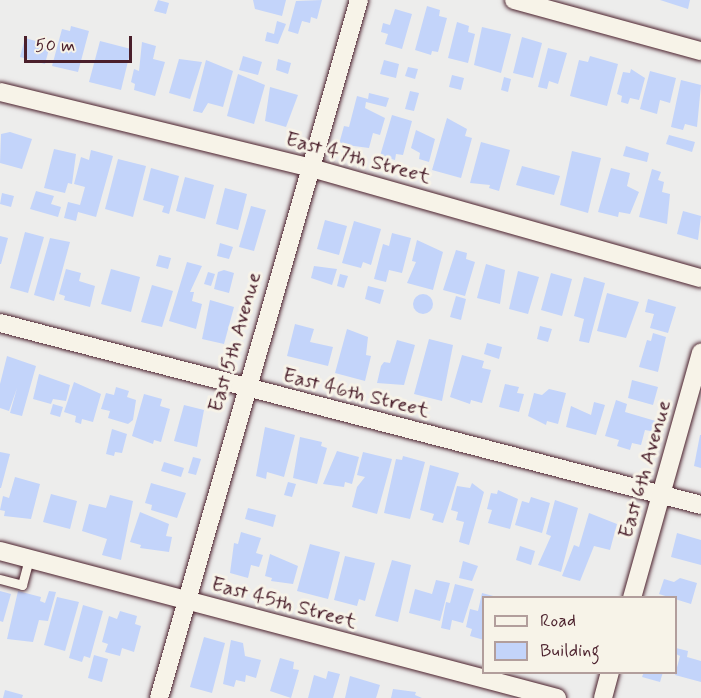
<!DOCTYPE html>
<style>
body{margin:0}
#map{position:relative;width:701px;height:698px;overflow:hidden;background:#ededec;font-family:Mynerve,sans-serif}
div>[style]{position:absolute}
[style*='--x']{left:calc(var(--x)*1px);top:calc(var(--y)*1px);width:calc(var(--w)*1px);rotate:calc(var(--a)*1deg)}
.building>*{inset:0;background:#c3d4fa}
.round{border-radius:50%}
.roads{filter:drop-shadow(0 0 2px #4a1f2b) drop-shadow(0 0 2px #4a1f2b)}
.service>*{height:9px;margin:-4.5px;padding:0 4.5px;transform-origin:4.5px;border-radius:4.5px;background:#f7f3e8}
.minor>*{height:18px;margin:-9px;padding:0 9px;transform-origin:9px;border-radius:9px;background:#f7f3e8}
span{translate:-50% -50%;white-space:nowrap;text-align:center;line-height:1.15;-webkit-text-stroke:6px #f7f3e8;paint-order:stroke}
.street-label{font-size:21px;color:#4a1f2b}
.legend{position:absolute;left:482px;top:596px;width:195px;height:78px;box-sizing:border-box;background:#f7f3e8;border:2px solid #b29e9c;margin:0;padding:8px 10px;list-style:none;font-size:18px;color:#4a1f2b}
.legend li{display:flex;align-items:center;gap:12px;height:30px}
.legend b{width:30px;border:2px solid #b29e9c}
.scale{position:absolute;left:24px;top:36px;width:108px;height:27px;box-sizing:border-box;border:3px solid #4a1f2b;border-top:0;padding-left:8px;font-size:18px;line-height:21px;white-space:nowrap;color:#4a1f2b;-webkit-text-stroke:4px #f7f3e8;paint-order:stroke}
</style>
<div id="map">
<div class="building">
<i style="clip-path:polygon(158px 0,169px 3px,166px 14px,154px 11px)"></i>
<i style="clip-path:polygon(253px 0,286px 0,282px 16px,255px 9px)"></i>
<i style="clip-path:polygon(322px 0,317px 19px,311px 17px,310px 23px,302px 21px,298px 34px,288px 31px,296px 1px)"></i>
<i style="clip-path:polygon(660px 0,690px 0,688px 9px)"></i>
<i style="clip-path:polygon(427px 6px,440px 10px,439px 16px,447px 18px,438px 52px,432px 51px,431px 55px,415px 50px)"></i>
<i style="clip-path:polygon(395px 9px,412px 14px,402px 49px,385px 44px,388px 34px,381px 32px,383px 23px,390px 25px)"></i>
<i style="clip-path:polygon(277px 21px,286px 24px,278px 44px,265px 41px,267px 32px,274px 34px)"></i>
<i style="clip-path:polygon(457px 22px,469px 26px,468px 32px,475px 34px,468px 63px,448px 58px)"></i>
<i style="clip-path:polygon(71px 26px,89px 31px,78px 72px,52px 66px,62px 29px,70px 31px)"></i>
<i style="clip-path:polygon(482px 27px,511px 34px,501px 73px,474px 65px)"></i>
<i style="clip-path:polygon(522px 37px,542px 43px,533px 78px,513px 73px)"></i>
<i style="clip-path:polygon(25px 38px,50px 45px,45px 64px,20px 57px)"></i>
<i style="clip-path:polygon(100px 41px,131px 49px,121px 90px,89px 82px)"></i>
<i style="clip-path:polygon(142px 42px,156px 46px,153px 59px,165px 62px,155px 96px,134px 90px,135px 84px,131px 82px,134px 69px,139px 71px)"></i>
<i style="clip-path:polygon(548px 48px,567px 53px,558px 84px,549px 81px,547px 89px,538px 87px)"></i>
<i style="clip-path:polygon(243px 56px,262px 62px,258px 75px,239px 70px)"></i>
<i style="clip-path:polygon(590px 56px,618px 64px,607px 106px,570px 96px,579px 60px,588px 62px)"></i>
<i style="clip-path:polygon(179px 59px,202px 62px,190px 99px,169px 93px)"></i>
<i style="clip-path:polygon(278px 59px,291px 63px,288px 74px,276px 70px)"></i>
<i style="clip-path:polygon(206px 60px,233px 71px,223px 107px,208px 103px,202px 113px,193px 111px)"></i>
<i style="clip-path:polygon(384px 60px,399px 64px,396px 78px,380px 74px)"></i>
<i style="clip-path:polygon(408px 67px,418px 69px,415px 79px,405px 76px)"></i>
<i style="clip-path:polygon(631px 69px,645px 78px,639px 100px,630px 98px,628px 104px,621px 102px,622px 96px,617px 94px,623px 72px,630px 73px)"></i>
<i style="clip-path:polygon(650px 71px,676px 78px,670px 103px,660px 100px,657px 114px,640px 109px)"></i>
<i style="clip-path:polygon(238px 74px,265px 85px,254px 124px,227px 116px)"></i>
<i style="clip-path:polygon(452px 75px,464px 78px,461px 90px,449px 87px)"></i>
<i style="clip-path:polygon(504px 77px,511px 79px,508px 92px,501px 90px)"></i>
<i style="clip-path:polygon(681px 80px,701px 85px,697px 127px,685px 124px,683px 130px,671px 127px)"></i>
<i style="clip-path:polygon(270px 87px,298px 95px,286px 127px,265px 121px)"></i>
<i style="clip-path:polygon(410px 91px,419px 93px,414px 111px,405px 109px)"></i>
<i style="clip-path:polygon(369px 93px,389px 98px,386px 107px,366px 102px,365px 108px,385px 118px,380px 135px,373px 133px,369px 148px,339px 144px,344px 126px,349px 127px,357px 96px,368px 99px)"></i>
<i style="clip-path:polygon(392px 115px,412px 121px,403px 155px,396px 154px,395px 160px,380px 156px)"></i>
<i style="clip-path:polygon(447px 118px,467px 129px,465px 136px,472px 138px,461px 178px,432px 170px)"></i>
<i style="clip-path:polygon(416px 130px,435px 139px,429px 162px,419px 159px,420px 153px,411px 148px)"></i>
<i style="clip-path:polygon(10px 132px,32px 139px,22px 169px,0 163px,1px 134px)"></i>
<i style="clip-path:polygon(669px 135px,695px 142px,692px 152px,666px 144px)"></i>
<i style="clip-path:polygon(481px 142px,510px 150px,499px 191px,489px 188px,490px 185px,470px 183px)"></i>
<i style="clip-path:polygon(626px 146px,649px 153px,647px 162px,623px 156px)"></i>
<i style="clip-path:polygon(54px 149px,76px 154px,72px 184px,68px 183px,65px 193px,44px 188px)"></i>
<i style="clip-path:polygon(91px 150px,113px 156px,96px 217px,78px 212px,76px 221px,64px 218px,68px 202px,80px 205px,85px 187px,74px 184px,81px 157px,89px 160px)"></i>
<i style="clip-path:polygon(572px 151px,601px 158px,588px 213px,560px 205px)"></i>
<i style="clip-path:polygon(118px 159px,146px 166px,133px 217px,105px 209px)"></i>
<i style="clip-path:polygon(522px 166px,560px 176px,554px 195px,516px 185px)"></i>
<i style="clip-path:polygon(151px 168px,179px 176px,169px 214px,162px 212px,164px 206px,143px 200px)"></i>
<i style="clip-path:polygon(611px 168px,630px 173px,627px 186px,639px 192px,630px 214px,619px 212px,618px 217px,598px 212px)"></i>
<i style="clip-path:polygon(652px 169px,661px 172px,658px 180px,664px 182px,662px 192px,670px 194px,667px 224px,639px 217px)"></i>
<i style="clip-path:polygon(185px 177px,214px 185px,205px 219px,176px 211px)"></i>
<i style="clip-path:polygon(225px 188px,247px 194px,238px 230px,216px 224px)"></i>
<i style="clip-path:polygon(36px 191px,54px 196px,51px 204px,61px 207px,58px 217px,30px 209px)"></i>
<i style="clip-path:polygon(2px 193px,14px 196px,11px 207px,0 204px)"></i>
<i style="clip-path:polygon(251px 206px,266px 210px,254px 251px,239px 247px)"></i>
<i style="clip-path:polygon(683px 211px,701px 216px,698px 240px,677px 234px)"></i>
<i style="clip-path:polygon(325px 220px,347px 226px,339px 255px,317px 249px)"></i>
<i style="clip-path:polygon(354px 221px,381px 229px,371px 265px,363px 262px,361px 268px,342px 263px)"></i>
<i style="clip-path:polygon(25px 232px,44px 237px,28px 293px,10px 288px)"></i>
<i style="clip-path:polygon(392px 233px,411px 238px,402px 273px,389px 270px,386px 282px,374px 279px,383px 244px,389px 246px)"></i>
<i style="clip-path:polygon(0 236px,8px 238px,1px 264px,0 264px)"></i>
<i style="clip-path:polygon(50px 238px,70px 242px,54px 301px,34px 295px)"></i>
<i style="clip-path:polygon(417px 240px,443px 252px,433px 290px,407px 283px,416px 262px,412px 261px)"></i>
<i style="clip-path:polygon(220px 243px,233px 247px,229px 259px,217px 256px)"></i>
<i style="clip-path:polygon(456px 250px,467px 253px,466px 259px,475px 262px,465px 296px,443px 290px)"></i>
<i style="clip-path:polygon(159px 255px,171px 258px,168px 269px,156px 266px)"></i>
<i style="clip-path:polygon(187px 262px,202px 266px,190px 292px,194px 292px,192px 301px,202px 304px,196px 329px,169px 321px)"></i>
<i style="clip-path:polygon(486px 264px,505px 270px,500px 304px,477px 298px)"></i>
<i style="clip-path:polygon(314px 266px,337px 269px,332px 285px,311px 278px)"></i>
<i style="clip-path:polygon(66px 269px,81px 273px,79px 281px,95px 286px,90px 307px,64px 300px,65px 296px,59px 294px)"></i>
<i style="clip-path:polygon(111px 269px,140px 277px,131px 312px,101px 304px)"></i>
<i style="clip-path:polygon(224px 270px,234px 273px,229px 293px,214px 289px,218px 272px)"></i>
<i style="clip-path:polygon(518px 271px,539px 277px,528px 314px,509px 309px)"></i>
<i style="clip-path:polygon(208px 272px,215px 274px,211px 286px,204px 284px)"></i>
<i style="clip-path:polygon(551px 273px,572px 279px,562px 316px,541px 310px)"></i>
<i style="clip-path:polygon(340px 274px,348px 276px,344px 288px,337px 286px)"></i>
<i style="clip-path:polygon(584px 277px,605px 283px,589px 343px,579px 341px,584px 319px,574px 316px)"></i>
<i style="clip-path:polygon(152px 285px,173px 291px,162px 327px,141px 322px)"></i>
<i style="clip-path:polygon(368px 286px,384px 290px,380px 304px,365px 299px)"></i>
<i style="clip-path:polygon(607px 293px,639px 302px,626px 338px,597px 331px)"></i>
<i class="round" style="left:413px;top:294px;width:20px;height:20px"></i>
<i style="clip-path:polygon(456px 296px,466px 299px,461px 320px,450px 317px)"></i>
<i style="clip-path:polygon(648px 299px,676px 307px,668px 333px,650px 328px,654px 314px,645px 312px)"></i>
<i style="clip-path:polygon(210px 300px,234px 307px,224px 344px,202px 339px)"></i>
<i style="clip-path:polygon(295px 324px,314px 329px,310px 342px,333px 347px,328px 366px,287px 356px)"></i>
<i style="clip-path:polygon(540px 326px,552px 329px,548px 342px,537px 339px)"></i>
<i style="clip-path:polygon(347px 329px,368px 337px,366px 355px,371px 356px,365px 381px,335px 373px)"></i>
<i style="clip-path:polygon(653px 333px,666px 337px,658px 372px,639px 367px,647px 340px,651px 341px)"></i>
<i style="clip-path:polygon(429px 339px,453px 345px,442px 401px,414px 394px)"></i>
<i style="clip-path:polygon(397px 340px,415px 345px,404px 385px,377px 383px,381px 366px,384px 362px,390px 363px)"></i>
<i style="clip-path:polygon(487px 343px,502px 347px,499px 359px,484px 354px)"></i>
<i style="clip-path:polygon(462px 355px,484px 361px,482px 368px,491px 370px,482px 403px,471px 400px,470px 404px,450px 397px)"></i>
<i style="clip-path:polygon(7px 356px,36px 366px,22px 416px,10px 413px,17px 388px,9px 411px,0 408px,0 384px)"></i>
<i style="clip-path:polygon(39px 374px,70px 385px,66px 401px,53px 399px,51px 404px,33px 399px)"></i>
<i style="clip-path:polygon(632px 380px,658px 387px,653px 405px,628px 398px)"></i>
<i style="clip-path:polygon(74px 382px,101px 394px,93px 422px,82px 419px,81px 424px,75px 422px,76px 416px,64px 412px)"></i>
<i style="clip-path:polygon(505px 384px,519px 387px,517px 393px,524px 394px,519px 412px,499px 407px)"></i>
<i style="clip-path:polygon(116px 387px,129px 391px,127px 397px,136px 400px,133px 420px,128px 424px,108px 418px,110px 411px,101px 409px,106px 393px,114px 395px)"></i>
<i style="clip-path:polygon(549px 389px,566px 393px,558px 424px,547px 421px,546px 425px,528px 416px,534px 393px,542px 395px)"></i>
<i style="clip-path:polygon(144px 394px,162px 399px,160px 406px,170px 409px,161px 442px,154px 440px,153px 444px,132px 436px)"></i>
<i style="clip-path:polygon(616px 400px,627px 404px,625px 412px,659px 422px,656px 432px,645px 430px,641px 445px,632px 443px,630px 450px,617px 446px,619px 440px,605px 436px)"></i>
<i style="clip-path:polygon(594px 402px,605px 405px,596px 435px,566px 427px,571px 406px,591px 415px)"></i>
<i style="clip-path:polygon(53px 404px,63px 407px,60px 417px,50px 414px)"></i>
<i style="clip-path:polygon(184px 405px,204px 410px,197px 447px,174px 441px)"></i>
<i style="clip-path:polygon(265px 427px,295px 435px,284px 477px,267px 472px,266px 479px,256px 476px)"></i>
<i style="clip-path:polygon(112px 429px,127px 434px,122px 453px,115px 452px,114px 456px,106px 454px)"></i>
<i style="clip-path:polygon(700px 435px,701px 435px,701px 468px,694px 466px)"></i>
<i style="clip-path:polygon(300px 437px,322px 442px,321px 446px,327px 448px,317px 484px,293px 478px)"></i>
<i style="clip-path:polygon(337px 451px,359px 457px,352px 484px,345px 482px,344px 487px,323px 484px)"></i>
<i style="clip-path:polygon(0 452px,10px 454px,1px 488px,0 488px)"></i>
<i style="clip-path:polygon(363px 452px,392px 459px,377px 514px,352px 507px,357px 487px,365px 477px,357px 475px)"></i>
<i style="clip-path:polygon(403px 456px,425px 462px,410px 519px,384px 513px,396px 459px,402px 460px)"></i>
<i style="clip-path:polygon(193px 457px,201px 459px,196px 475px,188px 473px)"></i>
<i style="clip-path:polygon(164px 462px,184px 468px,181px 477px,161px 471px)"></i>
<i style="clip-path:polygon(430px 465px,459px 473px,443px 523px,432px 520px,434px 514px,420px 510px)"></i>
<i style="clip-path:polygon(15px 477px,40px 484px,31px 519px,4px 516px,5px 511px,0 510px,3px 496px,9px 498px)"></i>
<i style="clip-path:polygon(288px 482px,296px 484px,292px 497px,284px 495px)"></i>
<i style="clip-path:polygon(151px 483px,186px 493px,177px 518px,151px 510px,152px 505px,145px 503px)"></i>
<i style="clip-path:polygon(472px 483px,484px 492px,469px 545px,459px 542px,464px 522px,456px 520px,458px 512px,451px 510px,457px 486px,470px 488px)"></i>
<i style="clip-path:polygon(498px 490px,518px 499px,510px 529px,488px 523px,492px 510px,487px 509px,491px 493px,497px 494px)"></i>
<i style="clip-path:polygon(51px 494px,77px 501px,70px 529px,43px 522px)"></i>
<i style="clip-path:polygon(110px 495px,133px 501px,121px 560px,102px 555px,107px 539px,82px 531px,89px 504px,106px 508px)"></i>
<i style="clip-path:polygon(531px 497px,550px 503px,542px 533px,515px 525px,522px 501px,529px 503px)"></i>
<i style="clip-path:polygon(555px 500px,578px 508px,561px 572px,538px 565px,551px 536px,546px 534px)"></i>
<i style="clip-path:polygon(248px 508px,276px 515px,273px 527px,245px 519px)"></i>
<i style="clip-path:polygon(140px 512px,169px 524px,166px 536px,172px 537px,169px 552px,140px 548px,141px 545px,130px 542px)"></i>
<i style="clip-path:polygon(589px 513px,617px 524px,610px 550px,594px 546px,580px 581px,562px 576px,574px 545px,579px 547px)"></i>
<i style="clip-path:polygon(241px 532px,261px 538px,256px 553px,263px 555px,259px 567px,251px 565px,248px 578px,230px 573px,234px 543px,238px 544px)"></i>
<i style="clip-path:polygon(677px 533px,701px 540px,701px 565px,671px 557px)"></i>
<i style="clip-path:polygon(310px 544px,340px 552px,328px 599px,297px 591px)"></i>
<i style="clip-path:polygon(520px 546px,535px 551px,531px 565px,516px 560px)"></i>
<i style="clip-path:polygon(270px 554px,298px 566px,293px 584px,271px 581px,272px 578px,265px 576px)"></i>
<i style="clip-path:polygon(345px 556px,375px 563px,365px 601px,359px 599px,357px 606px,334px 600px)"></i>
<i style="clip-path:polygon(392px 560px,411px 565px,398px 622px,375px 616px)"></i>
<i style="clip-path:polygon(463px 561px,478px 566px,472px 581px,459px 578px)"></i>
<i style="clip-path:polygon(680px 578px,697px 583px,691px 604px,659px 594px,664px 579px,674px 582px)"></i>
<i style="clip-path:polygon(436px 580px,450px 583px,440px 621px,409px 613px,415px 589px,432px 594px)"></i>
<i style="clip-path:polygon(455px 584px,474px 589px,463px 623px,452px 620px,450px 630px,441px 628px,446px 602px,450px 603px)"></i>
<i style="clip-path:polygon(0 591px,11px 594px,3px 622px,0 621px)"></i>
<i style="clip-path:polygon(18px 591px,41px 597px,40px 601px,45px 603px,49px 591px,56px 592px,48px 621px,39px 620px,33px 642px,7px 639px)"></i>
<i style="clip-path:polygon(482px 593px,497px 597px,484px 598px,484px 640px,470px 636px,472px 629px,466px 627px,470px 609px,478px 611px)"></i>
<i style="clip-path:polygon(57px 597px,79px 602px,65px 651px,44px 645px)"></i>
<i style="clip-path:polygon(83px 605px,103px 611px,90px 658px,84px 656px,82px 662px,69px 658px)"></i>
<i style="clip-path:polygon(120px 611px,137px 616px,135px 624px,141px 626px,134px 652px,122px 648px,120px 656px,105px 652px,108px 644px,102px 642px,109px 616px,117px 619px)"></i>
<i style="clip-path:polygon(204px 637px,225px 643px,212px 693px,190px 687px)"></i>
<i style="clip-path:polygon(231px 640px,243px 643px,245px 656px,261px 660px,256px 678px,246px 675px,245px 682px,236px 680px,234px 687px,223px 684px)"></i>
<i style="clip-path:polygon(676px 648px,688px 651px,687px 657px,701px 661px,701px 682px,675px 675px,680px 656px,676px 654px)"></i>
<i style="clip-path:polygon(94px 655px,108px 659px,102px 682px,88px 678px)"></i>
<i style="clip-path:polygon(280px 658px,294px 662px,293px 669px,299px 670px,291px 698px,270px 691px)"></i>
<i style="clip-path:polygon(328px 671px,340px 674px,333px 698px,308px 698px,314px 675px,326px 679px)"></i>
<i style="clip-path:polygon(644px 672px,663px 672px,660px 682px,642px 677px)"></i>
<i style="clip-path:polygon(350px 676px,380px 685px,376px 698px,345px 698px)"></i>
<i style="clip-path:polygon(393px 689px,416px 692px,415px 695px,422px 698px,391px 698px)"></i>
<i style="clip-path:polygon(5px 690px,23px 695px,22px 698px,3px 698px)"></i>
</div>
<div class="roads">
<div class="service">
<i style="--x:0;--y:579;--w:23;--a:15"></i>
<i style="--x:22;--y:585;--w:27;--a:-75"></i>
</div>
<div class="minor">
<i style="--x:514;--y:0;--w:194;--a:15.3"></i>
<i style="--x:0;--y:92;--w:317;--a:13.7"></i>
<i style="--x:308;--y:167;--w:408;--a:15.8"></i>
<i style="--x:0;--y:323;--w:724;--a:14.55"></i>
<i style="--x:0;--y:551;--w:576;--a:14.78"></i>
<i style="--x:632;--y:598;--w:255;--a:-74.3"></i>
<i style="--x:159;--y:698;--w:726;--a:-74.01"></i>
<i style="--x:603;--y:698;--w:27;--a:-75"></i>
</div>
</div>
<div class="street-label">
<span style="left:358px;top:158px;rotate:15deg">East 47th Street</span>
<span style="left:235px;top:342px;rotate:-74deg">East 5th Avenue</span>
<span style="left:356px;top:393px;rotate:14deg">East 46th Street</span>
<span style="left:645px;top:469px;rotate:-74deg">East 6th Avenue</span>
<span style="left:284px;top:603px;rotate:15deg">East 45th Street</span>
</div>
<ul class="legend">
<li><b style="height:8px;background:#f7f3e8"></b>Road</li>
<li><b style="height:16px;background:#c3d4fa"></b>Building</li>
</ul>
<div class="scale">50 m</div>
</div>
